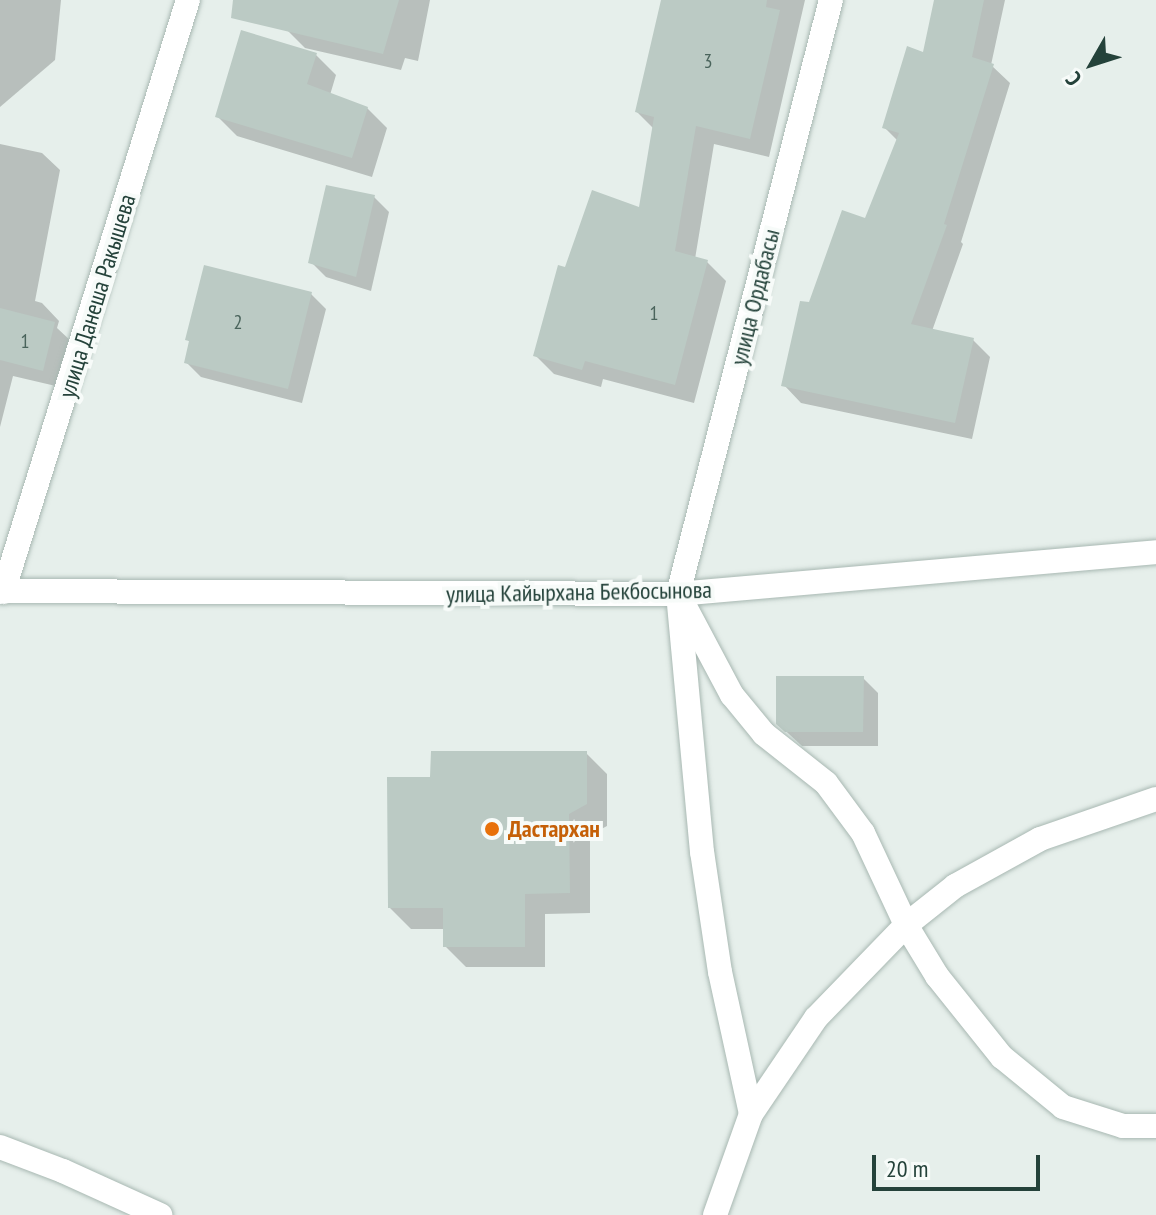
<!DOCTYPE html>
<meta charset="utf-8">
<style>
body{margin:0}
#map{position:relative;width:1156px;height:1215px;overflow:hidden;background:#e6efeb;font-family:"PT Sans Narrow",sans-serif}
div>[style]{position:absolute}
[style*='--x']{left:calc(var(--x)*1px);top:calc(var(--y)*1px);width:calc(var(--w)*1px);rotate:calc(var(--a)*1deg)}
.shadow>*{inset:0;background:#0003}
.building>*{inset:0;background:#bbcac4}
.roads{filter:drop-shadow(0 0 2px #a8b8b2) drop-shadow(0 0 2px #a8b8b2)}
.minor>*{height:24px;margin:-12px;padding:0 12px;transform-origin:12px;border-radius:12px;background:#fff}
.dots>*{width:22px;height:22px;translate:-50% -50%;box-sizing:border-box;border:4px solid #f7fbf9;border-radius:50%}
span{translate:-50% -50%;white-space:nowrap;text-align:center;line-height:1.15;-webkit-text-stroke:8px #f7fbf9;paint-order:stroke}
.number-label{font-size:20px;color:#4a645c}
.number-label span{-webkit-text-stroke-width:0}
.street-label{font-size:24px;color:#24423a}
.food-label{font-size:24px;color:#c56008;font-weight:700}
.left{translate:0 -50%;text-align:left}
.north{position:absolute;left:1052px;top:24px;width:80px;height:80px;-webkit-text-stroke:6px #f7fbf9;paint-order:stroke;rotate:231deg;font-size:22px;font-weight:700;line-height:32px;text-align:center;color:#24423a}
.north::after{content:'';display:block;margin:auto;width:28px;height:36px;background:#24423a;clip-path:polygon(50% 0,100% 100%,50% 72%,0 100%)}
.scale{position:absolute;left:872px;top:1155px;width:168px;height:36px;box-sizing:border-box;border:4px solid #24423a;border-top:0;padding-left:10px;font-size:24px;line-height:28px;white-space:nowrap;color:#24423a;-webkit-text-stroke:6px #f7fbf9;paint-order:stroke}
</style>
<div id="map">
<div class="shadow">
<i style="clip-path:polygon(0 0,61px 0,55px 60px,0 107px)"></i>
<i style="clip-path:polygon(296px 0,430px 0,418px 61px,405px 58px,401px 70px,305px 48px,287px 30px)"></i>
<i style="clip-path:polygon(663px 0,805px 0,769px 157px,714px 144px,695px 259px,707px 262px,726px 281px,694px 403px,603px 379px,601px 387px,554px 374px,535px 355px,566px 270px,641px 210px,654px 129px,637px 112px)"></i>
<i style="clip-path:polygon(936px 0,1005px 0,991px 65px,1010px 83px,961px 242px,963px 244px,932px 331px,972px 339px,990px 357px,972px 439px,801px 403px,784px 385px,810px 305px,866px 221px,898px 141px,884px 127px,924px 54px)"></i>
<i style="clip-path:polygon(316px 55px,336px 75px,330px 95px,367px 108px,387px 128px,372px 177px,237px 136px,217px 116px)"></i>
<i style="clip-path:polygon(0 144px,42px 153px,60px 170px,35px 301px,42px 303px,59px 321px,57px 328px,72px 342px,60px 387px,13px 376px,0 427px)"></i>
<i style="clip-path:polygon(374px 197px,389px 212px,371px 291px,326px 277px,311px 262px)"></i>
<i style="clip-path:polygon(311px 294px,326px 309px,302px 403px,201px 377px,186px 362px,191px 343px,188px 340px)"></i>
<i style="clip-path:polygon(863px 678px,878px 693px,878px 746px,802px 746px,778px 724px)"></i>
<i style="clip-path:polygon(586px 753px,607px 774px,607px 826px,590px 835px,590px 913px,545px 914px,545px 967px,466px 967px,445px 946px,445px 929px,411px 929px,390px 908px,432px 779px)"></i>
</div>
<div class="building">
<i style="clip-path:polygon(233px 0,399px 0,383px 54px,231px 18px)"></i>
<i style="clip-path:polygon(661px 0,767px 0,766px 7px,780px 10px,750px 139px,696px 126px,675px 251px,708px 260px,675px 385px,585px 361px,582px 370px,533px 356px,558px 265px,565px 267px,592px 190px,639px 207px,654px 117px,635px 112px)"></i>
<i style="clip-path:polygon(934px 0,984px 0,972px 57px,994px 64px,944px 224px,947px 225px,911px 324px,974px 338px,955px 423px,781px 386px,800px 301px,809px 302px,842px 210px,865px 218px,899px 133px,882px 128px,907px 46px,923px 52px)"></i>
<i style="clip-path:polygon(241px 30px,317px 53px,307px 84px,368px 107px,352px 158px,215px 117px)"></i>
<i style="clip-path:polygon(326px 185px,375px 195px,356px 277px,308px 263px)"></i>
<i style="clip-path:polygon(204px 265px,312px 292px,288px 389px,184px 363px,189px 341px,185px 340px)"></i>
<i style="clip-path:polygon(0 308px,55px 322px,43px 371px,0 360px)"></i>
<i style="clip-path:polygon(776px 676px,864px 676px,863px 732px,785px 732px,776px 724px)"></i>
<i style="clip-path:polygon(431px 751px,587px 751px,587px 804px,569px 814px,570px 893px,525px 894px,525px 947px,443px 947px,443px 908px,388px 908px,387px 777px,430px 777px)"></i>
</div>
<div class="roads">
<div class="minor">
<i style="--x:0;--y:591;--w:678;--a:0.25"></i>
<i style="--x:678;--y:594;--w:480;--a:-5"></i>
<i style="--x:3;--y:592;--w:620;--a:-72.65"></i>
<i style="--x:683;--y:603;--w:104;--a:62"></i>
<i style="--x:732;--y:695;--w:50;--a:50.6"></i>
<i style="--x:764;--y:734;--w:79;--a:38.3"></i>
<i style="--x:826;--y:783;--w:62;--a:53.5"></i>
<i style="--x:863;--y:833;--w:102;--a:64.9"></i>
<i style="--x:906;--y:925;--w:60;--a:58.7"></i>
<i style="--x:937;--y:976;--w:104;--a:51.3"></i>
<i style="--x:1002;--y:1057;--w:79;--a:39.3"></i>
<i style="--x:1063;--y:1107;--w:63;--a:17.6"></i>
<i style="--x:1123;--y:1126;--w:33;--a:0"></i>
<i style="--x:751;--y:1114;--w:145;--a:-102.3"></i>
<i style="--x:720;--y:972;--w:121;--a:-98.5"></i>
<i style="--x:702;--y:852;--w:259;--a:-95.3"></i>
<i style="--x:678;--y:594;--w:613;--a:-75.56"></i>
<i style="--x:0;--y:1147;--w:67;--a:20.9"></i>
<i style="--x:63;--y:1171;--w:107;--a:24.4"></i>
<i style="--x:715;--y:1215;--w:107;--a:-70.4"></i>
<i style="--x:751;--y:1114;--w:116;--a:-55.9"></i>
<i style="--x:816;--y:1018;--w:129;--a:-45.9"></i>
<i style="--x:906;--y:925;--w:63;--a:-38.5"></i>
<i style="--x:955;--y:886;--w:97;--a:-28.9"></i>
<i style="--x:1040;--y:839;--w:123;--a:-19"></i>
</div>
</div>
<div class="dots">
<i style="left:492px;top:829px;background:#e8710a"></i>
</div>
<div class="number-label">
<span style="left:708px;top:61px">3</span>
<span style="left:654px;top:313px">1</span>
<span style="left:238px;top:322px">2</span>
<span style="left:25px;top:341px">1</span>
</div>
<div class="street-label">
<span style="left:97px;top:296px;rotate:-73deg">улица Данеша Ракышева</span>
<span style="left:755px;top:297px;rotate:-76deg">улица Ордабасы</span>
<span style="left:579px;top:592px;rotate:-1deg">улица Кайырхана Бекбосынова</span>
</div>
<div class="food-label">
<span class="left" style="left:508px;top:829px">Дастархан</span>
</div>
<div class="north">С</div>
<div class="scale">20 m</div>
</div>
